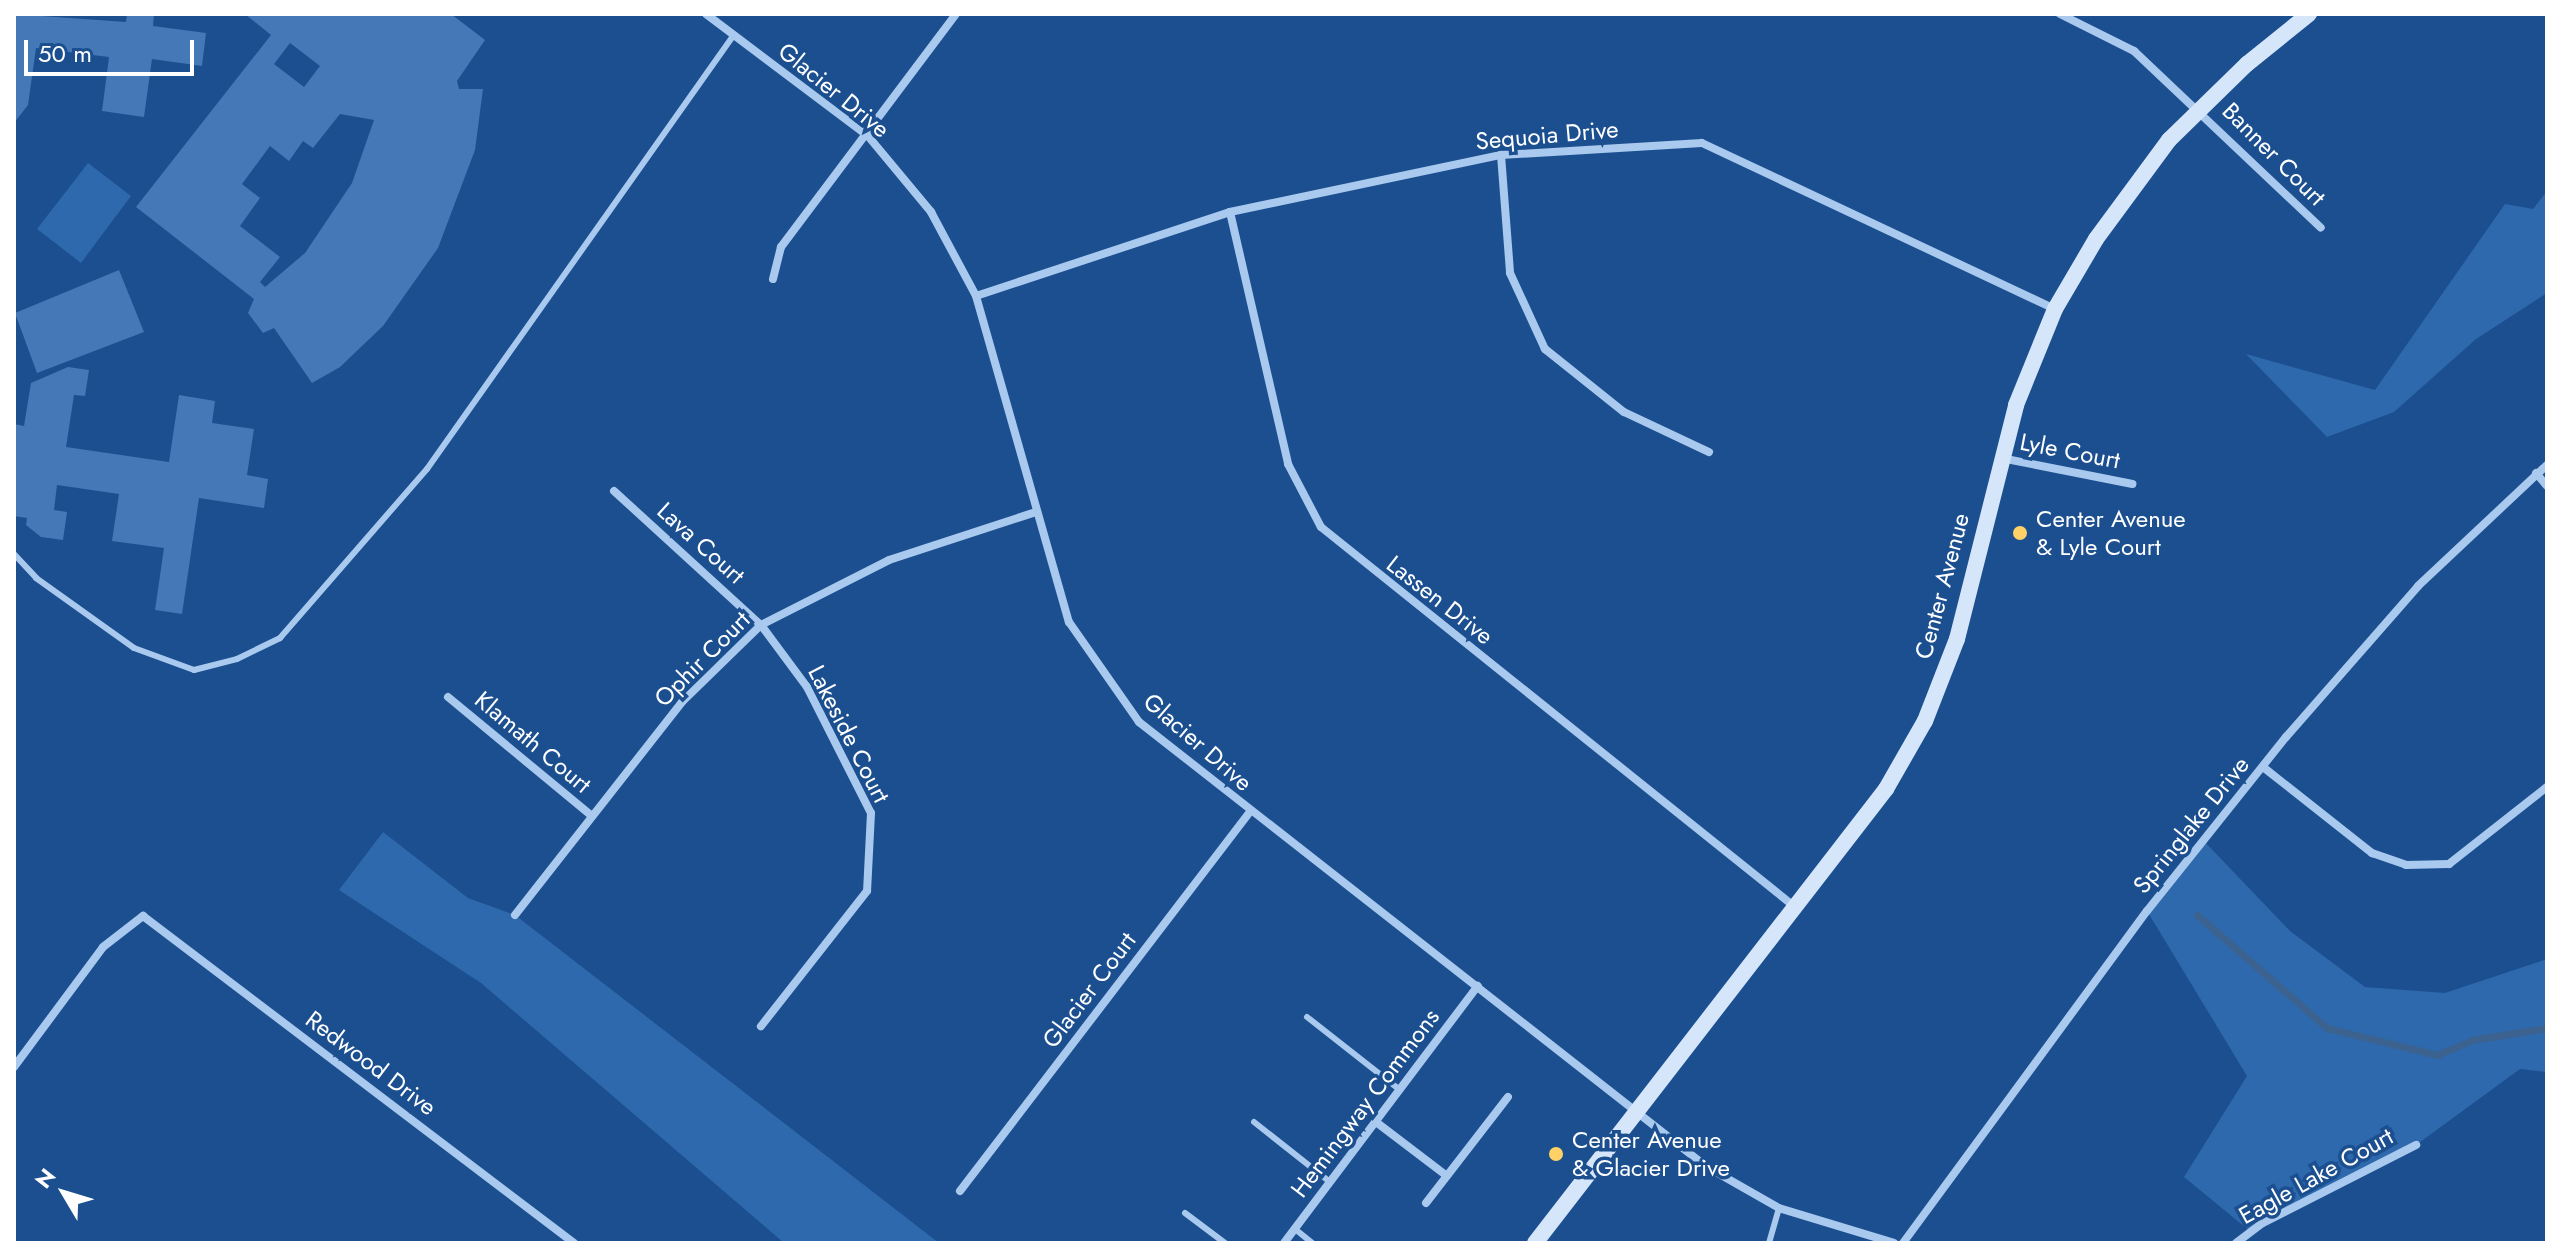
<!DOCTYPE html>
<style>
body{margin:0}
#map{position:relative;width:2561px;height:1257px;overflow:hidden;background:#1b4f8f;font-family:Jost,sans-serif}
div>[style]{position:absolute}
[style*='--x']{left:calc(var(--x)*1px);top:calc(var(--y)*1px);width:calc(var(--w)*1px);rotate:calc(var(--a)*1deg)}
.green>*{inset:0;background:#2e69ad}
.stream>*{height:7px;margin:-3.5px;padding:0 3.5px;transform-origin:3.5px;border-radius:3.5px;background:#3c6290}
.building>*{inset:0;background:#4478b7}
.lane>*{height:6px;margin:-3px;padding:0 3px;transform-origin:3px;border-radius:3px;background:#a9c9ee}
.street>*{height:8px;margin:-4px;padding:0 4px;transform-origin:4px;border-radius:4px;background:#a9c9ee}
.secondary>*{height:16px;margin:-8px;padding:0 8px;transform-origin:8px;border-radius:8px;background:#d6e6fa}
.dots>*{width:22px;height:22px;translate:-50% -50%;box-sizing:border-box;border:4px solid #1b4f8f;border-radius:50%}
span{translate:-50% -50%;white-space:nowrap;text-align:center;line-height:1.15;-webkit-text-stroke:7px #1b4f8f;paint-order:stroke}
.street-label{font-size:24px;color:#fff}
.poi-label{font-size:24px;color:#fff}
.left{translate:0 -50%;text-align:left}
.frame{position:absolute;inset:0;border:16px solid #fff;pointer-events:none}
.north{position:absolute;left:24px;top:1153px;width:80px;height:80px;-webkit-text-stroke:6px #1b4f8f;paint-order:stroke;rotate:308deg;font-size:22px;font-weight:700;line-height:32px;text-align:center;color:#fff}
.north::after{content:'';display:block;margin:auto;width:28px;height:36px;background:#fff;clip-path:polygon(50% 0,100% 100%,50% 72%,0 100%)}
.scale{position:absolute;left:24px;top:40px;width:170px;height:36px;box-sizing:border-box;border:4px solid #fff;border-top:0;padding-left:10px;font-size:24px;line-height:28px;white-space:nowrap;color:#fff;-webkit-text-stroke:6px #1b4f8f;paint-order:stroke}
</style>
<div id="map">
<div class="green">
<i style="clip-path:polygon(88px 163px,131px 196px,81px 263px,37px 229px)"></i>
<i style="clip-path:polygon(2547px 191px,2547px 293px,2476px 339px,2394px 412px,2327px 437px,2246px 354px,2375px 390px,2505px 204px,2533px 209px)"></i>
<i style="clip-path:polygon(383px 832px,468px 898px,515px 915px,939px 1243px,784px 1243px,481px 983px,339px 890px)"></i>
<i style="clip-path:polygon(2202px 839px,2290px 931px,2365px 987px,2445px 993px,2547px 959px,2547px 1072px,2520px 1069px,2416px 1145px,2251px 1232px,2184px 1177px,2247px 1076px,2147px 911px)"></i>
</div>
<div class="stream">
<i style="--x:2197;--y:915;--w:172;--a:41"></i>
<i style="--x:2327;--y:1028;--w:113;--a:13.8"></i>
<i style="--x:2437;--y:1055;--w:38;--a:-23"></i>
<i style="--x:2472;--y:1040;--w:76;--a:-9.1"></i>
</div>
<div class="building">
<i style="clip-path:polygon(14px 14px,126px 22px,127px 14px,154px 14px,153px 26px,206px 33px,202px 66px,152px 59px,144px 117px,102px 111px,109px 57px,36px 48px,28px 105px,14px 123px)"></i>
<i style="clip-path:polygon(evenodd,245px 14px,451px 14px,485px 40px,457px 81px,459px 89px,483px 89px,475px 150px,438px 248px,383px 326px,340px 367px,312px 383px,274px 328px,263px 333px,248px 313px,254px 299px,136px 207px,271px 35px,245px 14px,290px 43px,320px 66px,304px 87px,274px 64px,290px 43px,245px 14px,340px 114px,374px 120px,352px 183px,305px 253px,265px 287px,260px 282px,280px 257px,240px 226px,260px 198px,242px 184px,270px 146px,289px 161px,303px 141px,313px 148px,340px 114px)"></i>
<i style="clip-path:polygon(119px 270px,144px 332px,37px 373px,15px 313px)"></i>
<i style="clip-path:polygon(68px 367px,89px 370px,85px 396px,74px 395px,66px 447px,169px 462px,179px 395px,215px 401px,212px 423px,254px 429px,247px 475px,268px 479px,264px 508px,199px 498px,182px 614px,155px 610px,164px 548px,112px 541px,119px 494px,57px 485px,54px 510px,67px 512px,63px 540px,41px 537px,26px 525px,27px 518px,14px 516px,14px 424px,24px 426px,31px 383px)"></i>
</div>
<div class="lane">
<i style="--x:14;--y:554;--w:33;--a:47"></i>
<i style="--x:36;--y:578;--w:120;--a:35.5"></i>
<i style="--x:134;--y:648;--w:64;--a:20.1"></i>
<i style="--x:194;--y:670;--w:44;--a:-14.3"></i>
<i style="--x:237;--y:659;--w:48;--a:-26"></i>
<i style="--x:280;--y:638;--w:224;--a:-49"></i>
<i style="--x:427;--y:469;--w:530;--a:-54.75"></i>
<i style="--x:1307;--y:1017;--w:118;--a:38.1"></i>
<i style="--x:1254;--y:1122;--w:97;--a:38.3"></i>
<i style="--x:1185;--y:1213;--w:50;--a:36.9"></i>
<i style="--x:1295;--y:1229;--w:22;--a:39"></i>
<i style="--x:1769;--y:1243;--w:36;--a:-74"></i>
</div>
<div class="street">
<i style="--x:706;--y:14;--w:203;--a:37"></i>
<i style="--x:868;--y:136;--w:99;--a:50.3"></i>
<i style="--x:931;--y:212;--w:95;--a:61.8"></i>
<i style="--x:976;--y:296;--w:339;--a:74.1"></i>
<i style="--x:1069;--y:622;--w:122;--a:55"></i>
<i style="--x:1139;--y:722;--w:722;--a:38.08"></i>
<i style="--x:1707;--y:1167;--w:83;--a:29.7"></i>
<i style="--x:1779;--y:1208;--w:120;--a:16.9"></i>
<i style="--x:2060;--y:14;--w:83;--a:26.6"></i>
<i style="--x:2134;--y:51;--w:257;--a:43.4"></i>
<i style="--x:1501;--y:155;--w:118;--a:85.6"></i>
<i style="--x:1510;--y:273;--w:84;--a:65.3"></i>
<i style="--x:1545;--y:349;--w:101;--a:38.6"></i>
<i style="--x:1624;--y:412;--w:94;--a:25.2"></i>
<i style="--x:1230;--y:212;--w:259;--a:77"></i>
<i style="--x:1288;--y:464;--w:71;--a:62.4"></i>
<i style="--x:1321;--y:527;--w:608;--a:38.72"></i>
<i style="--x:773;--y:279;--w:33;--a:-76"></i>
<i style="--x:781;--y:247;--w:291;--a:-53.1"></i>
<i style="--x:976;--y:296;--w:268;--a:-18.3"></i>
<i style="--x:1230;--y:212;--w:277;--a:-11.9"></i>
<i style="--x:1501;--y:155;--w:201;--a:-3.4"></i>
<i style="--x:1702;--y:143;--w:389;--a:25.2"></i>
<i style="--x:2001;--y:458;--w:134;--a:11.2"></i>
<i style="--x:2536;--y:473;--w:17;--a:50"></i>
<i style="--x:614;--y:491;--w:199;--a:42.4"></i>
<i style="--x:761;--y:625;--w:77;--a:53.4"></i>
<i style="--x:807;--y:687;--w:141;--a:63.1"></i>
<i style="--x:871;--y:813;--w:78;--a:92.9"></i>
<i style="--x:867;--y:891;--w:172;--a:128.1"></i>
<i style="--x:448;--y:697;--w:187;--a:39.6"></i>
<i style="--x:2263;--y:767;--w:139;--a:38.3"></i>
<i style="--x:2372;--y:853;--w:36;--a:19"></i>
<i style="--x:2406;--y:865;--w:43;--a:-1.3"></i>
<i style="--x:2449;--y:864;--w:125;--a:-38.2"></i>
<i style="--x:515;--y:915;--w:271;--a:-51.9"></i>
<i style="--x:682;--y:702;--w:110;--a:-44.3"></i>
<i style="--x:761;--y:625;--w:144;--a:-26.9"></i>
<i style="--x:889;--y:560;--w:155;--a:-18.1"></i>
<i style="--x:14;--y:1067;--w:149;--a:-53.4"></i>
<i style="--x:103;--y:947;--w:51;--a:-37.8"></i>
<i style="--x:143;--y:916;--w:541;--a:37.19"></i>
<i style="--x:1376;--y:1122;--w:89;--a:37.3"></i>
<i style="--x:960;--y:1191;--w:476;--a:-52.6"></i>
<i style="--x:1426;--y:1203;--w:134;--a:-52.3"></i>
<i style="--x:1284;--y:1243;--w:322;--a:-53"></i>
<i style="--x:1903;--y:1243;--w:412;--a:-53.7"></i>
<i style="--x:2147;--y:911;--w:223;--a:-51.4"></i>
<i style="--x:2286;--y:737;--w:201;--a:-48.8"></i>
<i style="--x:2418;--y:586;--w:177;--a:-43.2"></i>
<i style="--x:2236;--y:1243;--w:34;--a:-37"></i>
<i style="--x:2263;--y:1223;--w:172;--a:-27"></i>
</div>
<div class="secondary">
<i style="--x:1535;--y:1243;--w:574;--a:-52.29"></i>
<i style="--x:1886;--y:789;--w:78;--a:-60.2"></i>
<i style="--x:1925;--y:721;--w:88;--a:-68.7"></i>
<i style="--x:1957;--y:639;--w:241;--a:-75.8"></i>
<i style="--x:2016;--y:405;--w:104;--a:-67.9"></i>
<i style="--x:2055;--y:309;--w:81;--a:-59.6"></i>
<i style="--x:2096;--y:239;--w:123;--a:-53.6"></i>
<i style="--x:2169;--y:140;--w:109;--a:-44.3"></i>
<i style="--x:2247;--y:64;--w:80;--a:-38.9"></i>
</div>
<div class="dots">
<i style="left:2020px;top:533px;background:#ffd166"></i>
<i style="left:1556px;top:1154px;background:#ffd166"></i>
</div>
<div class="street-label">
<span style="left:834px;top:90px;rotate:39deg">Glacier Drive</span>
<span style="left:1547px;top:135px;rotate:-5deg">Sequoia Drive</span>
<span style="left:2274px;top:154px;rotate:45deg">Banner Court</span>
<span style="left:2070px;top:451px;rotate:11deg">Lyle Court</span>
<span style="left:701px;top:543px;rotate:42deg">Lava Court</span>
<span style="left:1942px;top:586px;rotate:-75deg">Center Avenue</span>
<span style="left:1440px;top:600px;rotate:38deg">Lassen Drive</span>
<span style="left:702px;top:659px;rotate:-45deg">Ophir Court</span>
<span style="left:849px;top:734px;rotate:63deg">Lakeside Court</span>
<span style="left:533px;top:742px;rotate:40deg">Klamath Court</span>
<span style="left:1198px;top:742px;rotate:41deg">Glacier Drive</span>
<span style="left:2191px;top:825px;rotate:-51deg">Springlake Drive</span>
<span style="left:1089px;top:990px;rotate:-53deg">Glacier Court</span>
<span style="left:371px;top:1063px;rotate:37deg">Redwood Drive</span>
<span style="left:1365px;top:1103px;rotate:-53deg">Hemingway Commons</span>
<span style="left:2316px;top:1176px;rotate:-29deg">Eagle Lake Court</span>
</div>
<div class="poi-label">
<span class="left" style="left:2036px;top:533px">Center Avenue<br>&amp; Lyle Court</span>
<span class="left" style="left:1572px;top:1154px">Center Avenue<br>&amp; Glacier Drive</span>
</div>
<div class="frame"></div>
<div class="north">N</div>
<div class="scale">50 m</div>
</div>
